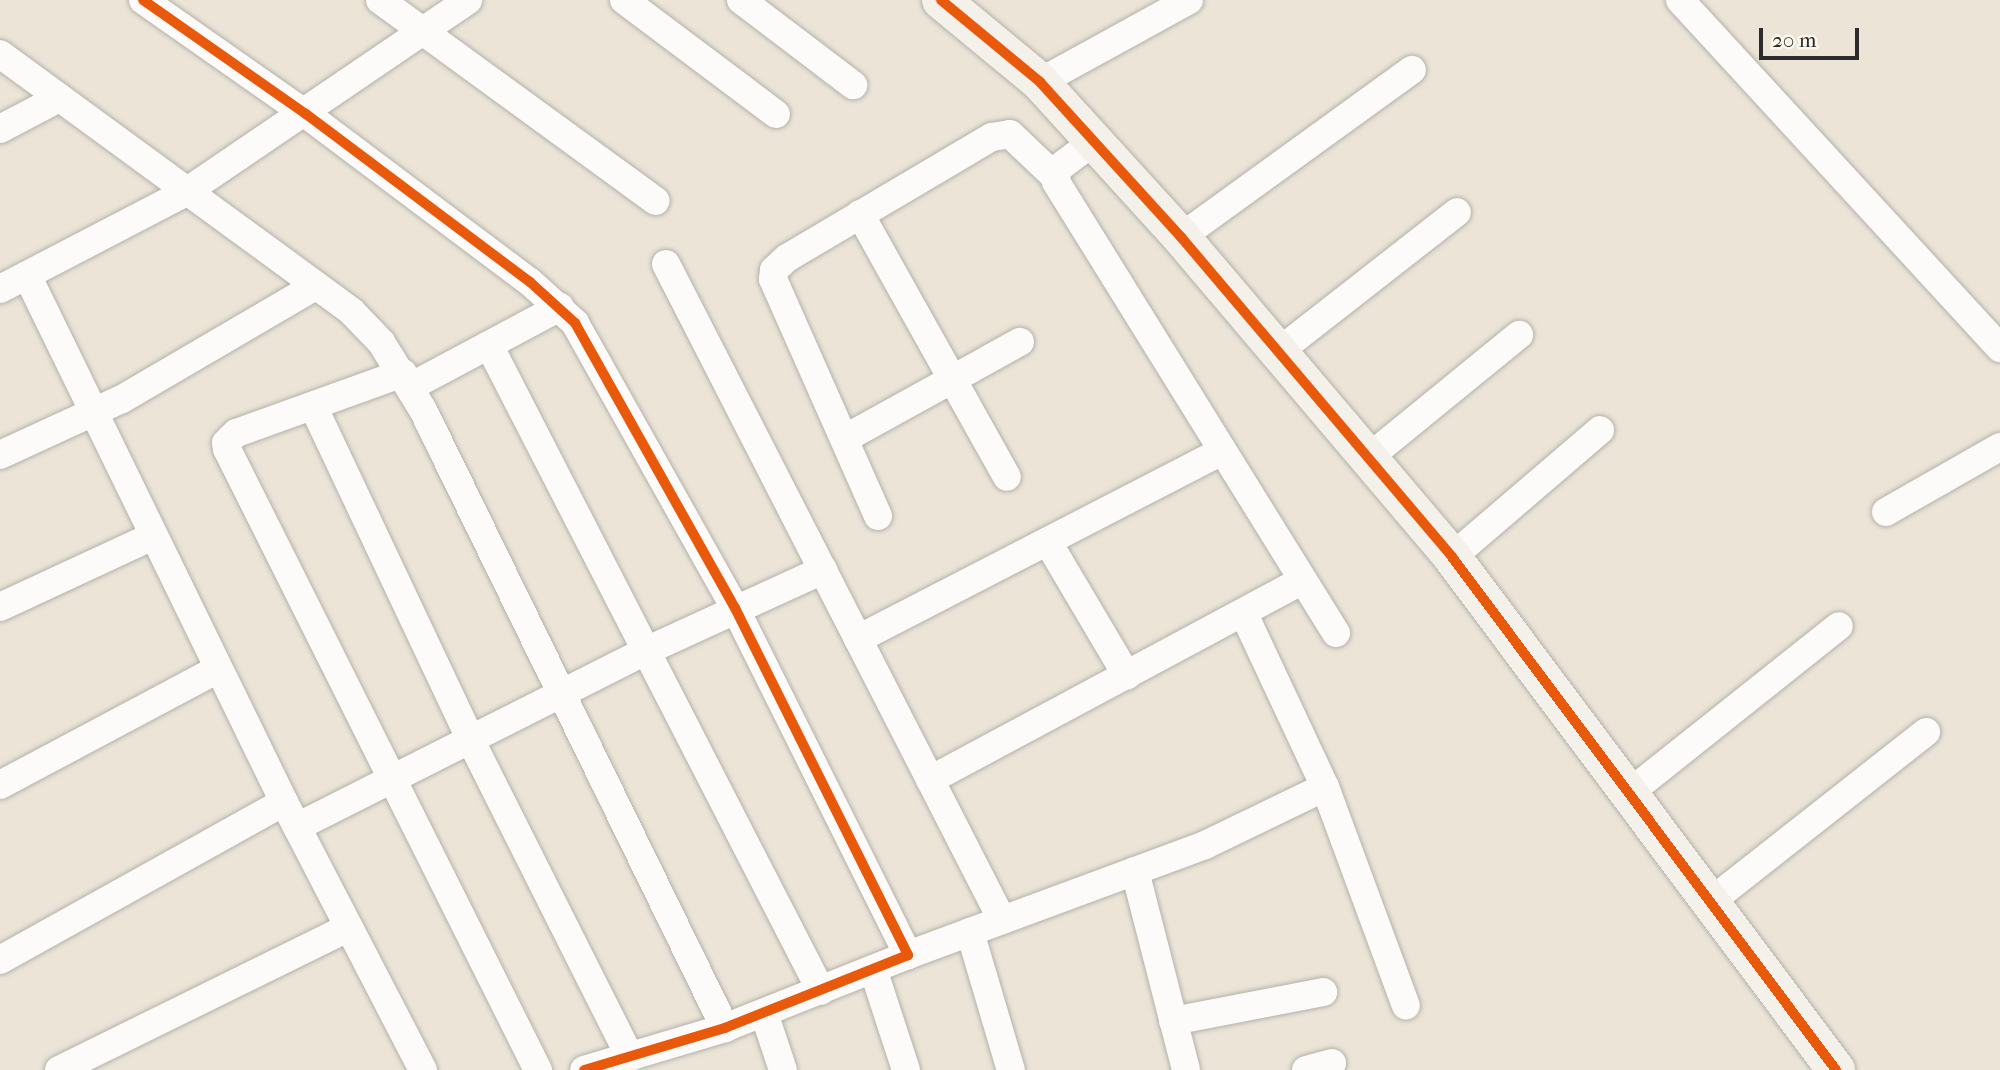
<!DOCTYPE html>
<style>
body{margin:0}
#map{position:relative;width:2000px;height:1070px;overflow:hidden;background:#ebe4d7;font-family:"IM FELL French Canon",serif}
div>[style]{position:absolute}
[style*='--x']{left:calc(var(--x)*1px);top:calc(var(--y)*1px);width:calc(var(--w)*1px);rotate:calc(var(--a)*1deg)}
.roads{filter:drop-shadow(0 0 2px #b5b1a9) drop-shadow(0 0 2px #b5b1a9)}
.street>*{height:28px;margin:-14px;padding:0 14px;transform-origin:14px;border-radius:14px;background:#fcfbf9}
.secondary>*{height:38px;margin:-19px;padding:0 19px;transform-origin:19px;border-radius:19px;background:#f4f1eb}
.cycleway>*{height:10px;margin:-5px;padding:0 5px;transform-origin:5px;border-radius:5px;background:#e8590c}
span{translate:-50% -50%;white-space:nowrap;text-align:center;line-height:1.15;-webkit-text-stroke:7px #fbf7ec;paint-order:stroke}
.scale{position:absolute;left:1759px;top:28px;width:100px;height:32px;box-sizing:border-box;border:4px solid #2b2b2b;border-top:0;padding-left:9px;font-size:21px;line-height:24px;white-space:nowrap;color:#2b2b2b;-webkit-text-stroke:5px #fbf7ec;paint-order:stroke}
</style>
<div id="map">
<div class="roads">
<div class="street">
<i style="--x:143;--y:0;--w:199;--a:35"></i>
<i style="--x:306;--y:114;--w:280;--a:36.9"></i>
<i style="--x:530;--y:282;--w:61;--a:42.3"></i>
<i style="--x:575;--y:323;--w:327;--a:60.7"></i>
<i style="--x:735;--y:608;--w:388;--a:63.5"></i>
<i style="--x:908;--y:955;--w:197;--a:158.3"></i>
<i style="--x:725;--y:1028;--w:147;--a:163.4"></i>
<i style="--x:380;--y:0;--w:341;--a:36.1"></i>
<i style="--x:624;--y:0;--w:190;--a:36.9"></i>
<i style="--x:741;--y:0;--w:141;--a:37.2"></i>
<i style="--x:1680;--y:0;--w:473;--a:47.4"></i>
<i style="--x:0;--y:54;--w:436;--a:36.2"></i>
<i style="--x:352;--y:312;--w:42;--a:46"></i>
<i style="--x:381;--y:342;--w:80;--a:58.3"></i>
<i style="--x:423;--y:410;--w:688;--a:63.96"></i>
<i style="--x:1040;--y:82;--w:170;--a:-28.8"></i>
<i style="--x:0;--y:129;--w:67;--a:-27.7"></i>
<i style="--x:1093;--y:142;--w:45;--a:143.1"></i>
<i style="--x:1057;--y:169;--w:13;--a:94"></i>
<i style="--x:1056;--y:182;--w:531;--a:58.17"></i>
<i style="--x:860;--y:214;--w:301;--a:60.8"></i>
<i style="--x:1181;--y:237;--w:285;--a:-35.9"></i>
<i style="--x:666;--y:264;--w:737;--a:62.88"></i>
<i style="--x:27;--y:275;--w:586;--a:64"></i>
<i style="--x:284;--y:802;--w:302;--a:62.6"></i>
<i style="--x:0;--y:289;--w:210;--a:-27.5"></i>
<i style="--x:186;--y:192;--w:341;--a:-34.2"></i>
<i style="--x:489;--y:345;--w:726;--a:62.8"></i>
<i style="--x:1278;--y:352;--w:227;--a:-38"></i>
<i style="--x:403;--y:373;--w:177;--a:160.2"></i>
<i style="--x:236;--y:433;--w:14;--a:135"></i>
<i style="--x:226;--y:443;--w:6;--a:81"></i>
<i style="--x:227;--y:449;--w:695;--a:63.4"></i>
<i style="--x:410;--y:387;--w:170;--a:-28.1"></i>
<i style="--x:313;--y:406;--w:370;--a:64.7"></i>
<i style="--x:471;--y:741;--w:354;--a:63.3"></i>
<i style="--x:844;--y:439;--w:201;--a:-28.9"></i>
<i style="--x:0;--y:455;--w:134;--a:-24.7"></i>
<i style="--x:122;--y:399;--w:224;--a:-30.3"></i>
<i style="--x:1368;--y:458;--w:195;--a:-39.2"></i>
<i style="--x:1886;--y:512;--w:131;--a:-29.7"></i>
<i style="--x:878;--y:516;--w:259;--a:-113.9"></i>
<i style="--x:773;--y:279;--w:9;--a:-84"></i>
<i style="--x:774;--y:270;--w:18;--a:-43"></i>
<i style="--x:787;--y:258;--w:238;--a:-30.6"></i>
<i style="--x:992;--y:137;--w:18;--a:-9"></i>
<i style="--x:1010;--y:134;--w:59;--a:43.6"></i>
<i style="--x:1049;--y:544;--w:153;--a:59.4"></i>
<i style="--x:1452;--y:557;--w:195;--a:-40.6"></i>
<i style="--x:0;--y:607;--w:169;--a:-24.9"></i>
<i style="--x:1244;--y:614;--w:191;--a:64.9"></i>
<i style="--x:1325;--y:787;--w:233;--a:69.7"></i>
<i style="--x:858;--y:639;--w:408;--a:-27.3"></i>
<i style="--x:930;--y:780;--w:423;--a:-28.2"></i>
<i style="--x:0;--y:785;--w:247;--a:-28"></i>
<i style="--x:1629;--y:793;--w:268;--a:-38.5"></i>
<i style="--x:297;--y:827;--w:391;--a:-26.8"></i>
<i style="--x:646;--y:651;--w:195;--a:-24.6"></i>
<i style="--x:1135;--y:871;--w:205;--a:75.6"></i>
<i style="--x:1710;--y:902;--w:275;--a:-38.2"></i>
<i style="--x:970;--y:932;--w:144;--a:73.5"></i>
<i style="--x:908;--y:955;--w:317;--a:-20.3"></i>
<i style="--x:1205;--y:845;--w:133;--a:-25.8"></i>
<i style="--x:0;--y:960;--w:325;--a:-29.1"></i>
<i style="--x:873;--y:969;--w:106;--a:71.9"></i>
<i style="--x:764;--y:1013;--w:60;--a:71.6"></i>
<i style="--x:1173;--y:1021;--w:153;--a:-10.9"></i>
<i style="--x:59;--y:1070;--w:323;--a:-26.2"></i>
<i style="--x:1306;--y:1070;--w:27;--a:-15"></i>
</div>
<div class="secondary">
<i style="--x:941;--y:0;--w:129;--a:39.6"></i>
<i style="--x:1040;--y:82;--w:210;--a:47.7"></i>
<i style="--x:1181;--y:237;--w:419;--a:49.7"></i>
<i style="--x:1452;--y:557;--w:641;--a:53.18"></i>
</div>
</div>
<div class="cycleway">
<i style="--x:143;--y:0;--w:199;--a:35"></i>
<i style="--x:306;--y:114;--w:280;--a:36.9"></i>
<i style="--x:530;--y:282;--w:61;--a:42.3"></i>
<i style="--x:575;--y:323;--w:327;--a:60.7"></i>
<i style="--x:735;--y:608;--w:388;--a:63.5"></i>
<i style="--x:908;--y:955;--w:197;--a:158.3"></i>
<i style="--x:725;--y:1028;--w:147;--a:163.4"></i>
<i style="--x:941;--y:0;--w:129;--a:39.6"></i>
<i style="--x:1040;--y:82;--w:210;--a:47.7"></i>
<i style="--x:1181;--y:237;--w:419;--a:49.7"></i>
<i style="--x:1452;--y:557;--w:641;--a:53.18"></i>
</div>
<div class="scale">20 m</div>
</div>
